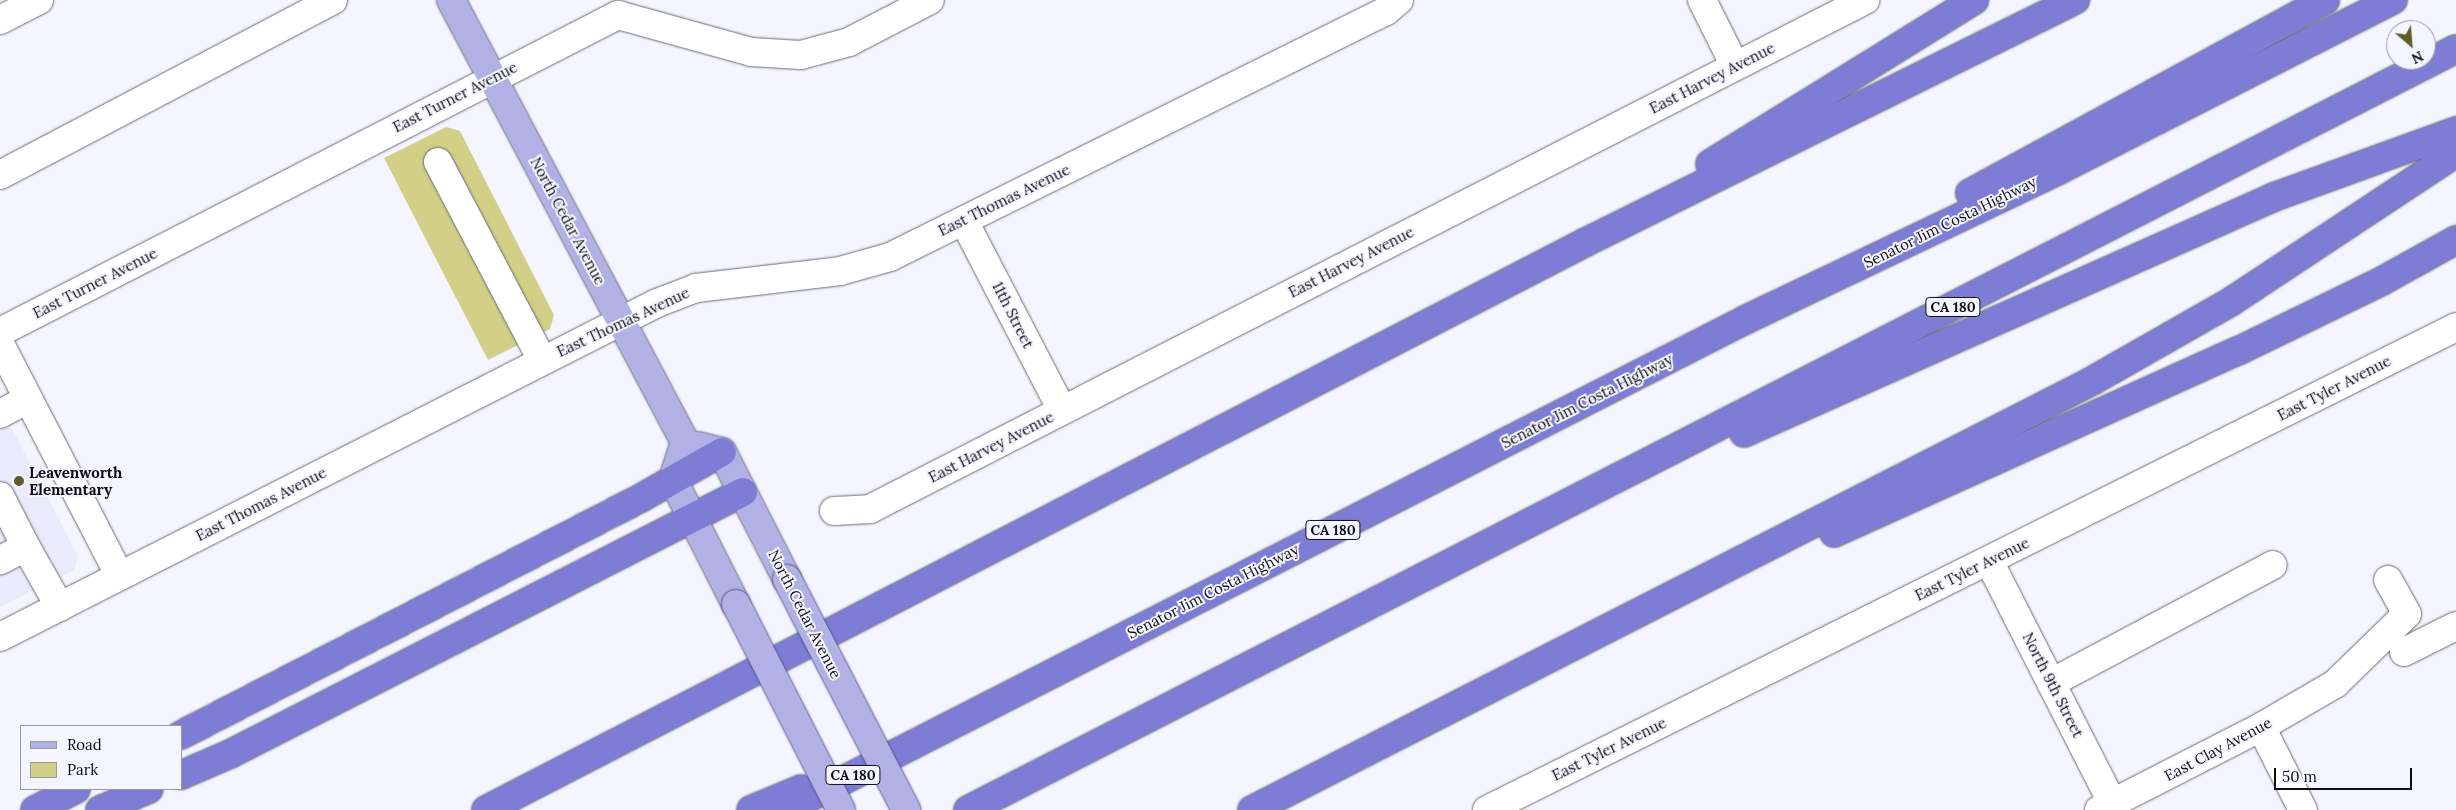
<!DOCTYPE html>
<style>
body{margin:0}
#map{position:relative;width:2456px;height:810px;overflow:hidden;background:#f5f5ff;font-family:Lora,serif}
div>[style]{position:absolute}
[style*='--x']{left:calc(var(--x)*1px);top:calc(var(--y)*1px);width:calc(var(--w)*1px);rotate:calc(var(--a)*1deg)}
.built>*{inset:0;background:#eaecfe}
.green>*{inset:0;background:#d2d087}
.roads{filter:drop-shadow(0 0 1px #6b6c76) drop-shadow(0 0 1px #6b6c76)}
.minor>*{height:28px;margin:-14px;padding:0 14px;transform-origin:14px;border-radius:14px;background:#fff}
.major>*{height:28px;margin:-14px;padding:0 14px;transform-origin:14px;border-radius:14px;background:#b2b1e6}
.highway>*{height:28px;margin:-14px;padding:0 14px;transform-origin:14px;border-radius:14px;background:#7e7dd6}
.bridges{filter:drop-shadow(0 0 1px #575691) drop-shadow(0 0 1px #575691)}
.major-bridge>*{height:28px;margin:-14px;padding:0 14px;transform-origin:14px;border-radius:14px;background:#b2b1e6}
.dots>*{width:14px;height:14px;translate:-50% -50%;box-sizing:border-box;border:2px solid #f5f5ff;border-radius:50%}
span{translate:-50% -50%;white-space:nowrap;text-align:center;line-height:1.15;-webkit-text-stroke:4px #f5f5ff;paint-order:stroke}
.shield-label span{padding:1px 4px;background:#f5f5ff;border:1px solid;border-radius:4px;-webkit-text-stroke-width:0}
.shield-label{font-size:14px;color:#0e0e12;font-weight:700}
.street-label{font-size:15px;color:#0e0e12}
.poi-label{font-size:15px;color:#0e0e12;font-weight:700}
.left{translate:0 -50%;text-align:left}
.legend{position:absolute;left:20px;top:725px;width:162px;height:65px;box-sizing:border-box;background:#f5f5ff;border:1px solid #9999a0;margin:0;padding:6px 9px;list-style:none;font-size:15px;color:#0e0e12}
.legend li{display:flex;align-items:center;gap:10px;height:25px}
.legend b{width:25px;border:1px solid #9999a0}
.north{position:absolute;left:2386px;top:20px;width:50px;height:50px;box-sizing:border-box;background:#f5f5ff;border:1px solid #9999a0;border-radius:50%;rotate:153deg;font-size:14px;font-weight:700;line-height:20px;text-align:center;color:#0e0e12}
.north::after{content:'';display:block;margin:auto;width:18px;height:22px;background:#5e5c29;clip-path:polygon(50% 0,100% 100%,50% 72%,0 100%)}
.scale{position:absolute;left:2274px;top:768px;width:138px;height:22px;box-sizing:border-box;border:2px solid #0e0e12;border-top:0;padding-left:6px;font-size:15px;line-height:18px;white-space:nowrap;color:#0e0e12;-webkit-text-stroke:4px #f5f5ff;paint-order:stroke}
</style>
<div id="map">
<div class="built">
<i style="clip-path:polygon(0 405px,78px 556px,74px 570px,0 607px)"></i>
</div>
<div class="green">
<i style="clip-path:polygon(446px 127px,460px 131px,554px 315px,550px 329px,488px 360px,384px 158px)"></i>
</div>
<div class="roads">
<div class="minor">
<i style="--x:1702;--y:0;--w:74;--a:63.4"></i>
<i style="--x:0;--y:20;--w:44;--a:-27.1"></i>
<i style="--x:438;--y:162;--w:224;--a:62.3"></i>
<i style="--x:0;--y:175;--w:376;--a:-27.7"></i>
<i style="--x:964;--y:221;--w:213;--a:62.6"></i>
<i style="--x:0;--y:332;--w:695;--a:-27.16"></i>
<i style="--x:618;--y:15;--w:138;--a:15.5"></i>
<i style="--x:751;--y:52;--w:50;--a:3.4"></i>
<i style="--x:801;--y:55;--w:50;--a:-15.2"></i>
<i style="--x:849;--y:42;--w:91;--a:-27.4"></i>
<i style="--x:0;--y:344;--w:261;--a:62.7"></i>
<i style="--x:0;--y:414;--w:32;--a:-28"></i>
<i style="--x:0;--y:496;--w:57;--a:63"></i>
<i style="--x:26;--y:547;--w:29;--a:153"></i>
<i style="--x:834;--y:511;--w:36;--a:-3"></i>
<i style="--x:870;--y:509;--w:1118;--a:-27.09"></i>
<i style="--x:26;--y:547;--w:69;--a:60.5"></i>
<i style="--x:1989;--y:561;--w:280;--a:63"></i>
<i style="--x:0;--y:637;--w:737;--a:-26.95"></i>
<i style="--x:657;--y:303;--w:42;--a:-21"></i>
<i style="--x:696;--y:288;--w:145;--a:-6.7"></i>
<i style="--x:840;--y:271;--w:52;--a:-15.6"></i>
<i style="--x:890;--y:257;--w:554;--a:-26.38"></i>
<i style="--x:1386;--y:11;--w:17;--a:-40"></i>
<i style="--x:2404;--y:652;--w:58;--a:-26.6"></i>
<i style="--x:2051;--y:683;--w:251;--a:-28"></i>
<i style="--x:2261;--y:727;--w:93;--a:63.2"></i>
<i style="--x:1487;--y:810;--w:1083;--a:-26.49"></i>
<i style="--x:2099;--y:810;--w:182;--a:-27.1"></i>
<i style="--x:2261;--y:727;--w:86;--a:-30.2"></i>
<i style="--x:2335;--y:684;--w:100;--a:-44.2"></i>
<i style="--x:2407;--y:614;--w:39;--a:-119"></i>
</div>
<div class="major">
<i style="--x:451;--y:0;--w:500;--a:62.1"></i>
<i style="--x:685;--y:442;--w:40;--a:108"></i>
<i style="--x:673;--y:480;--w:139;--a:63.1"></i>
<i style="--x:698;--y:446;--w:25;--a:14"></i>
<i style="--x:722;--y:452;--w:143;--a:62.9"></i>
</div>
<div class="highway">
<i style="--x:1710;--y:164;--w:311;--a:-31.8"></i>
<i style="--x:1970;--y:193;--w:404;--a:-28.5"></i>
<i style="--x:1744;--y:433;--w:580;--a:-24"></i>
<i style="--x:2274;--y:197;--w:194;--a:-19.9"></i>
<i style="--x:1834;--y:533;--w:443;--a:-24.3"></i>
<i style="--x:2238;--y:351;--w:160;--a:-25.9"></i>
<i style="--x:2382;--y:281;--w:85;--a:-29"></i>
<i style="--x:181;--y:735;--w:517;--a:-27.26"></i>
<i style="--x:641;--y:498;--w:93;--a:-29.6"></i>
<i style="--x:181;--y:775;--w:53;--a:-23.2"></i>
<i style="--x:230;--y:754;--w:576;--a:-27.05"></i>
<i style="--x:35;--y:810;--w:46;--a:-27.1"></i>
<i style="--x:100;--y:810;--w:53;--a:-23.2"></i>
<i style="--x:486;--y:810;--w:1238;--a:-27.31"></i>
<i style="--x:1586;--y:242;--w:546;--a:-26.33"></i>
<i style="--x:751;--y:810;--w:54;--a:-22.8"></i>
<i style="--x:785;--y:810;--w:1078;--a:-27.04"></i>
<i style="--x:1745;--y:320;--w:348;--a:-25.5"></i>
<i style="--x:2059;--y:170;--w:375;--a:-27"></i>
<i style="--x:968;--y:810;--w:1671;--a:-27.09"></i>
<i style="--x:1252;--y:810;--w:943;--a:-27.05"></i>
<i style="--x:2092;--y:381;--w:161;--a:-29.7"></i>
<i style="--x:2232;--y:301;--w:268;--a:-33.5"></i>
</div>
</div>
<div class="bridges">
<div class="major-bridge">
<i style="--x:787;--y:579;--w:260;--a:62.7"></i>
<i style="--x:736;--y:604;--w:231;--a:63"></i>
</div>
</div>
<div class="dots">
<i style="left:19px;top:481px;background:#5e5c29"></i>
</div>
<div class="shield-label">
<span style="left:1953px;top:307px">CA 180</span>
<span style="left:1333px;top:530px">CA 180</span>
<span style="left:853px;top:775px">CA 180</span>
</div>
<div class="street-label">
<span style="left:1712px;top:78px;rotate:-27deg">East Harvey Avenue</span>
<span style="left:455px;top:97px;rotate:-27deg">East Turner Avenue</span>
<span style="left:1004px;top:200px;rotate:-26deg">East Thomas Avenue</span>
<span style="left:568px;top:221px;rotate:62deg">North Cedar Avenue</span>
<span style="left:1950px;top:222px;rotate:-26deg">Senator Jim Costa Highway</span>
<span style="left:1351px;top:262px;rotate:-27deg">East Harvey Avenue</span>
<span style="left:95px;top:283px;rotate:-27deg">East Turner Avenue</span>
<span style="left:1013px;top:315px;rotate:63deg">11th Street</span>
<span style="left:623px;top:322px;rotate:-25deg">East Thomas Avenue</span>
<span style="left:2334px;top:388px;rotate:-27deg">East Tyler Avenue</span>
<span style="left:1587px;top:401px;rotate:-27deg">Senator Jim Costa Highway</span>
<span style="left:991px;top:447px;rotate:-27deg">East Harvey Avenue</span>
<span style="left:261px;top:504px;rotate:-27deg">East Thomas Avenue</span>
<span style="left:1972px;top:569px;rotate:-26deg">East Tyler Avenue</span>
<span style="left:1213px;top:591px;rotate:-27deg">Senator Jim Costa Highway</span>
<span style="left:805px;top:614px;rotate:63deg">North Cedar Avenue</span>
<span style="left:2053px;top:685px;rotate:63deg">North 9th Street</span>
<span style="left:1609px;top:749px;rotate:-26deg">East Tyler Avenue</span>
<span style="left:2218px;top:749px;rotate:-28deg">East Clay Avenue</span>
</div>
<div class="poi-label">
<span class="left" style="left:29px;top:481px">Leavenworth<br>Elementary</span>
</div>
<ul class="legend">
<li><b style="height:6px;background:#b2b1e6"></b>Road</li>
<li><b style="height:14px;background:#d2d087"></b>Park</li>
</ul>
<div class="north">N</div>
<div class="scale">50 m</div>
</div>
